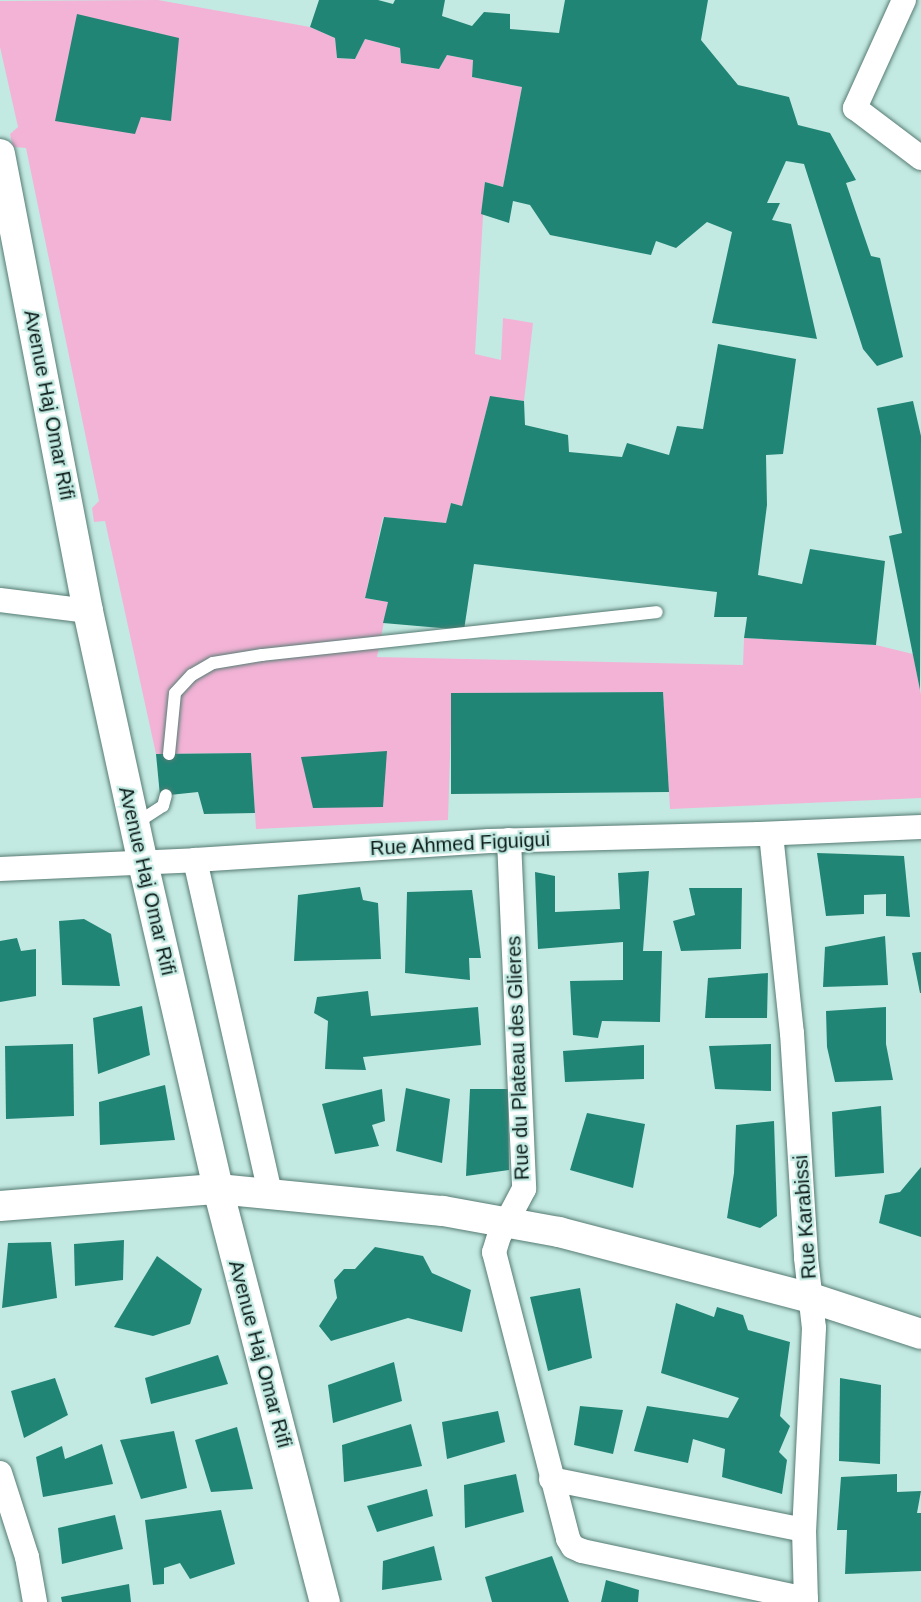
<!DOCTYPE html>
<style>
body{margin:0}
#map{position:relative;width:921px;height:1602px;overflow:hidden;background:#c3eae2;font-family:Arial,sans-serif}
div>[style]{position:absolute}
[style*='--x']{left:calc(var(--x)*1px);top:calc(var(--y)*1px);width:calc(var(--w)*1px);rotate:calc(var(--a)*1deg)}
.green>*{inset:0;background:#f3b3d6}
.building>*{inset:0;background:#218576}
.roads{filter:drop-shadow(0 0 2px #577c74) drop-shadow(0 0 2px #577c74)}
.service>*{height:12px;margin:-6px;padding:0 6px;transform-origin:6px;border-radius:6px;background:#fff}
.minor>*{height:24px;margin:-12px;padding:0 12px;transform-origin:12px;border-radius:12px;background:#fff}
.tertiary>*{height:30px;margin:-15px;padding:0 15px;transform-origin:15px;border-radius:15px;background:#fff}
span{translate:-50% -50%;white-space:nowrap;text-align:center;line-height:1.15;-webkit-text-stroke:4.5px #c3eae2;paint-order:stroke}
.street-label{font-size:20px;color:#0d1c19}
</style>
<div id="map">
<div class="green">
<i style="clip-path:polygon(158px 0,310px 27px,335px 38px,337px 58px,355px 59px,365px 39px,400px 48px,401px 63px,439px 69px,447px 55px,473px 60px,472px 77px,522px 87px,503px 187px,485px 182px,475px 354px,501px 360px,503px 318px,533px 323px,524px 401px,490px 397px,462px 506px,451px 503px,446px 523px,383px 517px,365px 598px,388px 602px,377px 657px,743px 665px,744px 638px,876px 645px,913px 654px,921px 695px,921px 798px,670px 809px,663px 692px,452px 693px,448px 820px,256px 829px,251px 753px,156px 754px,105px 521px,94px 522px,92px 508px,99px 501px,26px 148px,13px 147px,10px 134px,18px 127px,0 47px,0 1px)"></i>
</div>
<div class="building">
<i style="clip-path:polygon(319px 0,378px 0,393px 4px,395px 0,445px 0,442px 16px,472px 26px,484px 12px,510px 14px,510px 29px,559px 33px,565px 0,708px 0,701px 40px,738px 85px,789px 97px,798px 125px,830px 133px,856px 180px,846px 183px,871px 256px,880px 258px,903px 357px,877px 366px,863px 349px,804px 164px,786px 161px,767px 203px,780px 203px,772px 220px,791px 224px,817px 339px,712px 323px,732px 232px,707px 222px,676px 248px,656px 241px,651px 255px,550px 235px,530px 205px,513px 201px,509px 223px,481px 214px,485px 182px,503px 187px,522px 87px,472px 77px,473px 60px,447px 55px,439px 69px,401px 63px,400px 48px,365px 39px,355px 59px,337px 58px,335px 38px,310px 27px)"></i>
<i style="clip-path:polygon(77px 14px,179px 38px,171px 121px,141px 117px,135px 134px,55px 121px)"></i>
<i style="clip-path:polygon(718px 344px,796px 359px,783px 454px,766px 455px,767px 505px,758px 575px,802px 584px,810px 549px,885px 561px,876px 645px,744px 638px,747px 617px,714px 617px,717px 592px,474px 564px,464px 630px,383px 623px,388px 602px,365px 598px,384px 517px,446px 523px,451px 503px,462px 506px,490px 396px,524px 401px,525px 425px,568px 435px,569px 452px,622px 457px,627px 443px,669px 455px,677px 426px,703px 429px)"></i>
<i style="clip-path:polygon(913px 401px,921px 436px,920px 690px,889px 536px,902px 533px,877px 408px)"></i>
<i style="clip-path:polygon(663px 692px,669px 792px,451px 794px,451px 693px)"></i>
<i style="clip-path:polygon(387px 751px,383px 807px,313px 808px,301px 757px)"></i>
<i style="clip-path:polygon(251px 753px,255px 813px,204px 814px,198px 792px,160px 796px,156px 754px)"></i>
<i style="clip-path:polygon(817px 853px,904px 856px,910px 917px,886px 916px,886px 894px,864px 895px,864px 914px,826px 916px)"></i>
<i style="clip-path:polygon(649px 871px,643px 951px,662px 951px,660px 1022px,602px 1021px,598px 1038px,573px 1035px,570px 981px,623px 980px,623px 942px,538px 949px,535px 872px,555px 876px,555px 912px,620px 909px,618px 873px)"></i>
<i style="clip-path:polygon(360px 887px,363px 900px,378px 903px,381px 959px,294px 961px,298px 895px)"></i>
<i style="clip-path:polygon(689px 888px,742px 888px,741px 949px,681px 951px,673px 921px,695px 915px)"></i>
<i style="clip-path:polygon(472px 890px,481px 958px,469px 958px,470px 980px,405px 973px,407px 892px)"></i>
<i style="clip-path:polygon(84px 919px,111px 934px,120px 986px,62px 985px,59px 921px)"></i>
<i style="clip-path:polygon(885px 936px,888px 985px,823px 987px,825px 947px)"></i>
<i style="clip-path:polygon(17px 938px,21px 951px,36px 949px,36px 996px,0 1002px,0 941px)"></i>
<i style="clip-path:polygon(921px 952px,921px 993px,920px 993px,912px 953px)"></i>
<i style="clip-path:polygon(768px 973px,767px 1018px,705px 1018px,708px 978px)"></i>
<i style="clip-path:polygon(368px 991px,371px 1016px,478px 1007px,481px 1045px,363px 1057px,366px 1070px,325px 1069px,328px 1021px,314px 1013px,317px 997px)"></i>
<i style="clip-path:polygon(142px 1006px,150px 1055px,98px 1074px,93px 1018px)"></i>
<i style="clip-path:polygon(886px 1007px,886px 1044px,893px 1080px,835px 1082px,827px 1047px,826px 1011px)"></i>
<i style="clip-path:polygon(73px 1044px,74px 1116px,6px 1119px,5px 1046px)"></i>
<i style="clip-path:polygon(771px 1044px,771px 1091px,715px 1089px,709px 1046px)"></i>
<i style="clip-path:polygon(644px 1045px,644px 1079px,565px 1082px,563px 1051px)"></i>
<i style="clip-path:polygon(165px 1085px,175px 1140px,100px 1145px,99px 1102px)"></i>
<i style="clip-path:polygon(406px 1088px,450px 1099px,442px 1163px,396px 1151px)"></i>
<i style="clip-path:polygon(382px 1089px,385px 1121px,372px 1125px,379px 1146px,335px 1154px,322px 1104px)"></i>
<i style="clip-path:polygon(470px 1089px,508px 1089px,509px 1170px,466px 1176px)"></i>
<i style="clip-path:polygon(881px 1106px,884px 1173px,835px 1177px,832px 1112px)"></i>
<i style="clip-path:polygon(587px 1113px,645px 1124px,633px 1188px,570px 1170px)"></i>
<i style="clip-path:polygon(774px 1121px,777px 1216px,760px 1228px,727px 1218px,734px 1173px,736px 1125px)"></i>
<i style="clip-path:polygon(921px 1167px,921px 1237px,879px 1223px,885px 1195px,900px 1192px)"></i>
<i style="clip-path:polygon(124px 1240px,123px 1280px,75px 1286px,74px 1244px)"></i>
<i style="clip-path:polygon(51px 1242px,57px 1298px,2px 1308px,8px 1243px)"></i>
<i style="clip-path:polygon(375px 1247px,423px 1256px,432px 1273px,471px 1290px,462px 1332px,408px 1318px,331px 1341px,319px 1326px,337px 1298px,334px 1280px,344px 1269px,355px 1269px)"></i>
<i style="clip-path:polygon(157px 1256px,202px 1289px,190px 1324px,153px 1336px,114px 1327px)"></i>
<i style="clip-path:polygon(580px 1288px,592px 1358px,548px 1371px,530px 1297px)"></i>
<i style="clip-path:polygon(676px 1303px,714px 1317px,717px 1307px,743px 1315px,748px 1330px,790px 1342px,780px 1416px,790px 1426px,779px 1452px,787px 1460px,782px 1494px,722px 1477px,725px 1449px,693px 1439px,688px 1463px,634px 1451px,647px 1406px,728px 1418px,739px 1398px,661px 1373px)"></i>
<i style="clip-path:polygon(218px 1355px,228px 1384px,151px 1404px,145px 1378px)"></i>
<i style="clip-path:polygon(394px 1362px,402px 1401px,333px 1423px,328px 1385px)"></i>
<i style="clip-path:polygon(55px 1378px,68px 1415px,24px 1438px,11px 1391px)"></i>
<i style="clip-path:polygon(840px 1378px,881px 1385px,880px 1464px,839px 1461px)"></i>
<i style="clip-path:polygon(580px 1406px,623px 1410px,613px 1454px,574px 1445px)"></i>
<i style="clip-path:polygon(498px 1411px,505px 1442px,447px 1459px,442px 1422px)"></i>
<i style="clip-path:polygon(411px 1424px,422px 1466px,344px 1482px,342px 1445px)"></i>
<i style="clip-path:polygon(237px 1427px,253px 1489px,211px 1492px,195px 1440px)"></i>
<i style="clip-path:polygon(174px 1431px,187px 1488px,141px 1499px,120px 1440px)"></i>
<i style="clip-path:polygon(102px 1444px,113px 1484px,43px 1497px,36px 1457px,62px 1446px,65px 1459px)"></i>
<i style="clip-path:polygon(516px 1474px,524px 1512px,465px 1528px,464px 1485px)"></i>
<i style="clip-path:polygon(897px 1474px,897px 1492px,921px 1491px,917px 1513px,921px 1513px,921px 1571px,845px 1574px,847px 1530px,837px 1530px,841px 1477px)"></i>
<i style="clip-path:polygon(427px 1489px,433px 1516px,377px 1532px,367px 1506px)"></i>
<i style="clip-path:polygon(221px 1510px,235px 1564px,190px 1579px,180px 1563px,164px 1568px,164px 1584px,153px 1585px,145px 1520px)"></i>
<i style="clip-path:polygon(115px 1515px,123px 1549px,62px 1564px,58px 1528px)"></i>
<i style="clip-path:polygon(434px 1546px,442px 1580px,382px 1590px,383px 1561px)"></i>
<i style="clip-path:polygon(552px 1556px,569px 1602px,492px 1602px,485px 1577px)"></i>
<i style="clip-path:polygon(606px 1580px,639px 1590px,638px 1602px,601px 1602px)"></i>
<i style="clip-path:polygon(129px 1584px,131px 1602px,62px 1602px,61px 1597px)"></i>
</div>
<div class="roads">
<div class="service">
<i style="--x:169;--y:754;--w:61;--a:-84.4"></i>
<i style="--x:175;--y:693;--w:25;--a:-47"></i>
<i style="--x:192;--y:675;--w:24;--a:-30"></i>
<i style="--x:213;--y:663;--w:50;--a:-9.3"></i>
<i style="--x:262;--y:655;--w:397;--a:-6.2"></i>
<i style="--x:135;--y:824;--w:33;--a:-33"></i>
<i style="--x:163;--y:806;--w:11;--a:-75"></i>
</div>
<div class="minor">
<i style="--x:904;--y:0;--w:119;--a:114.4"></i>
<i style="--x:855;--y:108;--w:83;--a:37.1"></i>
<i style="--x:0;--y:600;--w:89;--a:7.1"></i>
<i style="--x:771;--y:834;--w:200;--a:84"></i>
<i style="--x:792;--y:1033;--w:225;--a:86.4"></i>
<i style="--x:806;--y:1258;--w:70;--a:83.5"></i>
<i style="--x:814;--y:1328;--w:202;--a:92.8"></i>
<i style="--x:804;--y:1530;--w:72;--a:88.4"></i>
<i style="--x:509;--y:840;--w:349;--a:87.5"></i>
<i style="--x:524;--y:1189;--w:53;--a:118"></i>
<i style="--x:499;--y:1236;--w:17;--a:107"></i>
<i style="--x:494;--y:1252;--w:296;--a:75.5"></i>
<i style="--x:568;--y:1539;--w:9;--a:58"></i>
<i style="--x:573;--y:1547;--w:10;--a:24"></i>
<i style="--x:582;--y:1551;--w:229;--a:12.1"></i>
<i style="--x:195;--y:860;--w:342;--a:77.3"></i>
<i style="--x:0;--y:869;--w:195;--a:-2.6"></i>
<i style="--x:195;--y:860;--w:295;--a:-3.7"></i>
<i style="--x:489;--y:841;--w:270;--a:-1.5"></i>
<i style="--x:759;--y:834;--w:162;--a:-2.5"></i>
<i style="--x:0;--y:1473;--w:88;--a:72.2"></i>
<i style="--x:27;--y:1557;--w:46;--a:79.9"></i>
<i style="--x:551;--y:1479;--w:258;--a:11.4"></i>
</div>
<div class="tertiary">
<i style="--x:0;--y:154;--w:465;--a:79.1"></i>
<i style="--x:88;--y:611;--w:258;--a:77.7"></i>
<i style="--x:143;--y:863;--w:335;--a:77"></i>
<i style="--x:218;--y:1189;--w:427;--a:75.5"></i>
<i style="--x:0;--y:1206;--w:219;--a:-4.5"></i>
<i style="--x:218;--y:1189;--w:226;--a:5.6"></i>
<i style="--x:443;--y:1211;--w:118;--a:10.3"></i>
<i style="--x:559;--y:1232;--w:260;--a:14.7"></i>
<i style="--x:811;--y:1298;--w:116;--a:18.1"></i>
</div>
</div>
<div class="street-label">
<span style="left:49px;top:405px;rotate:79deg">Avenue Haj Omar Rifi</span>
<span style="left:460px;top:844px;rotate:-3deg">Rue Ahmed Figuigui</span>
<span style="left:147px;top:881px;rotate:77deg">Avenue Haj Omar Rifi</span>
<span style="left:518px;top:1058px;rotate:-92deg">Rue du Plateau des Glieres</span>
<span style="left:805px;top:1217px;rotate:-94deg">Rue Karabissi</span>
<span style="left:260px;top:1354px;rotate:75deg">Avenue Haj Omar Rifi</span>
</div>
</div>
